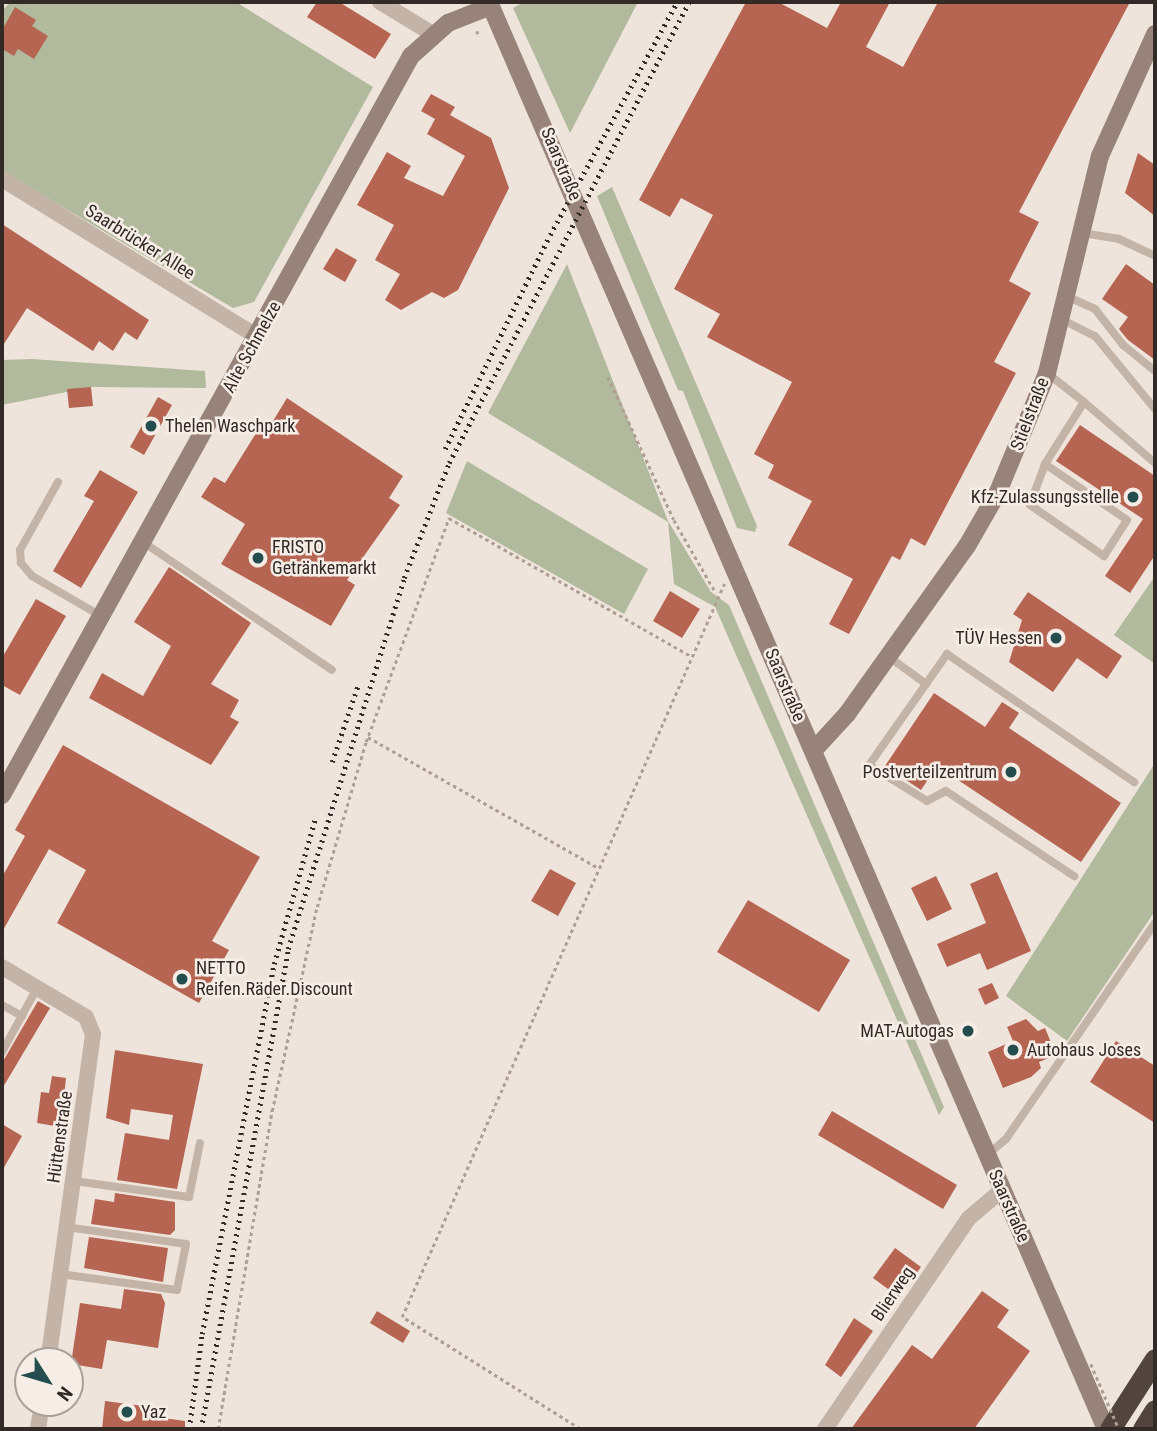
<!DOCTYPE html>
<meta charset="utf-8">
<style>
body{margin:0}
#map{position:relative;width:1157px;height:1431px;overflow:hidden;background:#eee4db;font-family:"Roboto Condensed",sans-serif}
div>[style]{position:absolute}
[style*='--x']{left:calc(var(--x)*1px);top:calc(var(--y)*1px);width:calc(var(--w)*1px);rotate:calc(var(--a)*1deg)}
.green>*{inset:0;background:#b2ba9d}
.building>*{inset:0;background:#b56551}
.path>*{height:2.5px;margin-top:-1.25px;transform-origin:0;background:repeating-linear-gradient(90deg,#af9e93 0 3.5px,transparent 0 7px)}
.lane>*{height:8px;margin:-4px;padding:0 4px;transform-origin:4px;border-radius:4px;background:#c4b4a8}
.street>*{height:16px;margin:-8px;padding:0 8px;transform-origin:8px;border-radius:8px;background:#c4b4a8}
.secondary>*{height:18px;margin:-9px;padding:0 9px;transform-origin:9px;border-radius:9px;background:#97837a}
.highway>*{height:21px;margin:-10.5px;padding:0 10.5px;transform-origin:10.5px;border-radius:10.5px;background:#52443f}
.rail>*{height:4.5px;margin-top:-2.25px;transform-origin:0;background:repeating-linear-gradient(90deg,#322a27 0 2px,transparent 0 7px)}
.path-bridge>*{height:2.5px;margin-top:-1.25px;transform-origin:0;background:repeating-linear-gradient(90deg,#af9e93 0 3.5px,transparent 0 7px)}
.dots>*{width:19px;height:19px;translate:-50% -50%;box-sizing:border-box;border:4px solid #f6eee6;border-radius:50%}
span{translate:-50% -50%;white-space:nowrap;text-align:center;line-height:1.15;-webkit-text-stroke:5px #f6eee6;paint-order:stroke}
.street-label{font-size:18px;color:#322a27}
.poi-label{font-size:18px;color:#322a27}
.left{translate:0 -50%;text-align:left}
.right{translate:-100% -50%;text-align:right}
.frame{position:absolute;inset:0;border:4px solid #322a27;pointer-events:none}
.north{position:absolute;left:14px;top:1347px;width:70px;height:70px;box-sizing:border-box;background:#f6eee6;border:2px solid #a8a09a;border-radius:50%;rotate:127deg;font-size:19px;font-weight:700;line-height:28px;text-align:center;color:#322a27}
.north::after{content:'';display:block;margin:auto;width:24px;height:32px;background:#234d4e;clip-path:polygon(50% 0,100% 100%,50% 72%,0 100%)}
</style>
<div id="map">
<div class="green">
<i style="clip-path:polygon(10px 2px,236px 2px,373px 87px,254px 302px,233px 308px,2px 171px,2px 11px)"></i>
<i style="clip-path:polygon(524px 2px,638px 2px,570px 133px,513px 8px)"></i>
<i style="clip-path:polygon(612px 187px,757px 526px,755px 532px,737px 528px,683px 391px,678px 390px,648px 319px,597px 196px)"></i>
<i style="clip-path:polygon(567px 264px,668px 521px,711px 592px,729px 605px,944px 1107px,939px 1115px,715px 607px,674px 584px,668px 522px,488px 413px)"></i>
<i style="clip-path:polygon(32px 359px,205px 371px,206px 388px,91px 387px,2px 405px,2px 360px)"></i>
<i style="clip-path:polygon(467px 461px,648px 569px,624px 614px,446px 513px)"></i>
<i style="clip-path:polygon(1155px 576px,1155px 664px,1114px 635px)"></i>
<i style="clip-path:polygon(1155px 763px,1155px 911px,1067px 1041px,1006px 996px)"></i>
</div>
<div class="building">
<i style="clip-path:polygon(317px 2px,339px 2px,391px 34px,375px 59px,307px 17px)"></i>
<i style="clip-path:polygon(746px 2px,778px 2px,827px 28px,841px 2px,890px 2px,866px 47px,903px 67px,938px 2px,1130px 2px,1019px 212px,1039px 222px,1009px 281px,1031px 293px,994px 362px,1016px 373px,925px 546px,911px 538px,900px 560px,892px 556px,849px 634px,829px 624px,853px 579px,788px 545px,812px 501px,768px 478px,774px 465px,754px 454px,792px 382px,707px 337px,720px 314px,674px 289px,713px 215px,681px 198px,670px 217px,639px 200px)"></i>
<i style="clip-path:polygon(15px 7px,36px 20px,32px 26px,48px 36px,34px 59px,18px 49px,14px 56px,2px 49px,2px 30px)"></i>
<i style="clip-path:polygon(431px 94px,455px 107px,450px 115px,491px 138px,509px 188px,458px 290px,444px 298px,432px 292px,401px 310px,385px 300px,400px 274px,375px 260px,394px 225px,357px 205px,387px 152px,411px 166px,404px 178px,443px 196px,465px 156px,427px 134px,435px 119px,421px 111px)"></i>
<i style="clip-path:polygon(1138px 153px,1155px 165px,1155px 216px,1125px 193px)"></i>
<i style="clip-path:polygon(2px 224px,149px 320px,137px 340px,125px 332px,113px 351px,99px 341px,93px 351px,27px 308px,2px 347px)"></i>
<i style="clip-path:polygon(336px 248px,357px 260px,345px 282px,323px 269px)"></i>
<i style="clip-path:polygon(1126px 264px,1155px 285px,1155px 360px,1128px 340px,1119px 329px,1128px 317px,1102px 299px)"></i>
<i style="clip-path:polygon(91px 387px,93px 406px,69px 408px,67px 389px)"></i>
<i style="clip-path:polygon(158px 397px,172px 405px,144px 455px,130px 447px)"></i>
<i style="clip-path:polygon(287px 398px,403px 476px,389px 498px,400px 505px,347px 580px,355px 585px,331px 626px,221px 564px,245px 524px,201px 497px,214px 477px,225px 483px,263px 422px,270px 426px)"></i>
<i style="clip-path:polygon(1080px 425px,1155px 476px,1155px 555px,1130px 593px,1105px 576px,1143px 519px,1056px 461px)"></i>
<i style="clip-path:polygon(100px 470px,138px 492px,81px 588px,53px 571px,94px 501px,84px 496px)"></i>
<i style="clip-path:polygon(169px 567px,251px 623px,211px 684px,239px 700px,230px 717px,239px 722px,211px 765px,89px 698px,102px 673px,143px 696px,171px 646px,134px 622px)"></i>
<i style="clip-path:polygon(670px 591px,700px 609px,682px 638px,653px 621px)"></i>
<i style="clip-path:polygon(1028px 592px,1122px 656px,1107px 679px,1077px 658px,1053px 692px,1009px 662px,1022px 620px,1013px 614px)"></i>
<i style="clip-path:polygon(36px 599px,66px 616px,20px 695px,2px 685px,2px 658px)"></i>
<i style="clip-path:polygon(934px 693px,985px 727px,1002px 702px,1019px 713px,1009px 728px,1121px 803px,1081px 862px,937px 766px,921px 790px,885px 766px)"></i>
<i style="clip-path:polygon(63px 745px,260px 857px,212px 941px,229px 950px,199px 1003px,57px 923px,86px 870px,49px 849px,2px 932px,2px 877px,25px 836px,15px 830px)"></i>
<i style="clip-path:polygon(550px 869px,576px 883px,558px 916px,531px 901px)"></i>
<i style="clip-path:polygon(997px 872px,1031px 951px,987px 970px,980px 953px,947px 967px,937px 944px,986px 923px,970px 884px)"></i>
<i style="clip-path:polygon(936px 876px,952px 909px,927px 921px,911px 888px)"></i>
<i style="clip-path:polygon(748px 900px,850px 960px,819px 1012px,717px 952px)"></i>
<i style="clip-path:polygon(992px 983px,999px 998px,985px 1005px,978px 989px)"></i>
<i style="clip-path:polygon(38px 1001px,50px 1008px,2px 1089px,2px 1063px)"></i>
<i style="clip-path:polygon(1026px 1019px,1038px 1031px,1045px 1028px,1056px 1055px,1039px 1062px,1041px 1068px,1031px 1077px,1003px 1088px,988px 1052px,1013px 1041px,1007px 1027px)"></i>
<i style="clip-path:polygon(1116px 1041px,1155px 1066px,1155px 1123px,1090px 1082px)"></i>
<i style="clip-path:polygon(115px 1050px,203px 1064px,177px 1189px,117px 1180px,125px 1133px,169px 1140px,173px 1115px,131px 1109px,129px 1125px,106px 1118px)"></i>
<i style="clip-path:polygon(52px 1076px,66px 1078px,61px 1127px,37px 1123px,41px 1092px,49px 1093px)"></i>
<i style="clip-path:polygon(832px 1111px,957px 1185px,943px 1209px,818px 1135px)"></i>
<i style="clip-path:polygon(2px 1124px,22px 1136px,2px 1171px)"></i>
<i style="clip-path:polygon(115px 1193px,175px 1202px,175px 1230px,170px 1235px,91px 1224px,95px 1199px,114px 1202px)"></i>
<i style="clip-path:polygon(89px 1237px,168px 1248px,163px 1282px,84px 1268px)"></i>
<i style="clip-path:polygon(895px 1248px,921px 1267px,899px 1297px,873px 1278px)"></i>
<i style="clip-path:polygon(124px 1289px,161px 1294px,165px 1303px,158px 1348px,107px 1340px,102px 1369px,71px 1364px,80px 1303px,121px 1309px)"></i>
<i style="clip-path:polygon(982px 1291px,1009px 1310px,997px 1327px,1030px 1351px,974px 1429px,851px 1429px,912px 1345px,932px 1359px)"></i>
<i style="clip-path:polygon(377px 1311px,410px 1331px,403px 1343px,370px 1323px)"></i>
<i style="clip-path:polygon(854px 1318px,873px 1331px,841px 1377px,825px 1365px)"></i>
<i style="clip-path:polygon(105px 1401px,151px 1407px,149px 1416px,185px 1421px,185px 1429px,102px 1429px)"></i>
</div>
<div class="path">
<i style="--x:477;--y:31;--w:3;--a:72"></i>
<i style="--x:608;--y:377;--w:157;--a:65.2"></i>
<i style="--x:674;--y:520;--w:84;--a:60.1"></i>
<i style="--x:368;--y:737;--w:266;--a:29.6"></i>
<i style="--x:218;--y:1429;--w:323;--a:-80.4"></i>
<i style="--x:272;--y:1111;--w:209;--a:-77.6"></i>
<i style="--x:317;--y:907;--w:172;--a:-73.5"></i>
<i style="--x:366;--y:742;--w:239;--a:-69.7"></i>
<i style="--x:449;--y:518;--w:279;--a:29.7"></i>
<i style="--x:580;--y:1429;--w:210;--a:-147.8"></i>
<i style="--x:402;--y:1317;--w:801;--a:-66.28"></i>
</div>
<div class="lane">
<i style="--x:1082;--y:233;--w:37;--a:9"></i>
<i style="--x:1119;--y:239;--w:40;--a:25"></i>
<i style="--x:1066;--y:296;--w:32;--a:24"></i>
<i style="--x:1095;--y:309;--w:46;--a:52.1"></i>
<i style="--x:1123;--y:345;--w:41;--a:39.1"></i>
<i style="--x:1061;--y:319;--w:38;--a:27"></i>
<i style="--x:1095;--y:336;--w:94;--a:50.6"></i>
<i style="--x:1084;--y:402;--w:94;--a:40.7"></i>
<i style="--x:1045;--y:464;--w:99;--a:34.3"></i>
<i style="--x:1127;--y:520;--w:43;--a:122.6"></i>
<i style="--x:1104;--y:556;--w:90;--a:-145.4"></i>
<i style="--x:1030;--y:505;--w:44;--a:-69.9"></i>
<i style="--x:1045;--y:464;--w:73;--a:-57.8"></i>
<i style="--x:1084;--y:402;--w:47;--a:-141.9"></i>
<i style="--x:58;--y:482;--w:78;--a:119.2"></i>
<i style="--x:20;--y:550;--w:13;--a:86"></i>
<i style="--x:21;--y:563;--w:17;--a:50"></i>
<i style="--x:32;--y:576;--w:80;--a:30.1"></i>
<i style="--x:143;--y:542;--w:228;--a:34.1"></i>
<i style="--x:889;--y:657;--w:46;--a:36.1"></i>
<i style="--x:926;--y:684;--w:37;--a:-55"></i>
<i style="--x:947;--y:654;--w:227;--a:34.4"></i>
<i style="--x:926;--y:684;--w:99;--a:125.1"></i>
<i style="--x:869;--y:765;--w:68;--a:31.8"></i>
<i style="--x:927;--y:801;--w:21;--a:-28"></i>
<i style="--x:946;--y:791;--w:154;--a:33.6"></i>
<i style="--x:2;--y:1005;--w:23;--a:29"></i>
<i style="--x:2;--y:1052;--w:73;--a:-61.3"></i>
<i style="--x:987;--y:1155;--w:25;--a:-40"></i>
<i style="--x:1006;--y:1139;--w:262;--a:-55.4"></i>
<i style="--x:74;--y:1181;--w:116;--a:7.9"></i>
<i style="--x:189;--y:1197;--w:55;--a:-78.5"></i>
<i style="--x:60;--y:1274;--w:118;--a:7.8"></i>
<i style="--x:177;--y:1290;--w:47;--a:-78.9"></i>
<i style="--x:186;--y:1244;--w:120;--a:-171.9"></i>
</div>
<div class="street">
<i style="--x:380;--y:2;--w:62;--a:31.1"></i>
<i style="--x:2;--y:179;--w:301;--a:31.7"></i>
<i style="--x:2;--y:967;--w:98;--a:30.8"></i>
<i style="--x:86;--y:1017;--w:18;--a:68"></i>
<i style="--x:93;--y:1034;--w:330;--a:97.8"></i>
<i style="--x:38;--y:1429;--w:26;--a:-81"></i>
<i style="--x:825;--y:1429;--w:255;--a:-55.7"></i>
<i style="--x:969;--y:1218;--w:43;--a:-40.3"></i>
</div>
<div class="secondary">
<i style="--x:489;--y:2;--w:1555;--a:66.62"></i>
<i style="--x:814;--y:750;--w:49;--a:-47.5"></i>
<i style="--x:847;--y:714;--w:206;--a:-54.5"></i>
<i style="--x:967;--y:546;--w:62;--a:-60.1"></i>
<i style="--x:998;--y:492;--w:129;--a:-67.6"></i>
<i style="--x:1047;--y:373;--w:223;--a:-76.3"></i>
<i style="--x:1100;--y:156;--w:134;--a:-65.7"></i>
<i style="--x:2;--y:795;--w:845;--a:-61.04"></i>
<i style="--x:411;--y:56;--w:50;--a:-41.7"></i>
<i style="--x:448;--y:23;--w:46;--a:-21.6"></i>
</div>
<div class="highway">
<i style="--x:1110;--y:1429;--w:83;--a:-57.3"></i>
<i style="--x:1143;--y:1429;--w:22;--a:-58"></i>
</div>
<div class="rail">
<i style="--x:445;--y:449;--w:238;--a:-63.9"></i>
<i style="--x:550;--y:235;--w:265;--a:-61.4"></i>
<i style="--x:332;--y:762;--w:81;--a:-71.3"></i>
<i style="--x:189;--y:1429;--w:96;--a:-82.2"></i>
<i style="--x:202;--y:1334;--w:377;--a:-79"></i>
<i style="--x:274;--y:964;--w:151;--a:-74.2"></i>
<i style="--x:201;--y:1429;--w:488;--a:-79.7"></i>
<i style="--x:288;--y:949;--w:389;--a:-72.6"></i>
<i style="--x:404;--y:578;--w:123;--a:-68.6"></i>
<i style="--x:449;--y:463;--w:520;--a:-62.5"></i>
</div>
<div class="path-bridge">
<i style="--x:1091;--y:1364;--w:71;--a:66.7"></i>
</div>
<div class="dots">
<i style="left:151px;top:426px;background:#234d4e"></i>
<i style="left:1133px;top:497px;background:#234d4e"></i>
<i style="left:258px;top:558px;background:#234d4e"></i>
<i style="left:1056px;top:638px;background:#234d4e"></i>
<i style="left:1011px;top:772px;background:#234d4e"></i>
<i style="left:182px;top:979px;background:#234d4e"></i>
<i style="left:968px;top:1031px;background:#234d4e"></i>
<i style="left:1013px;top:1050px;background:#234d4e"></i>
<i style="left:127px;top:1412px;background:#234d4e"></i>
</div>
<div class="street-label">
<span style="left:561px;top:164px;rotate:67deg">Saarstraße</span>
<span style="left:140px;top:242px;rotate:32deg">Saarbrücker Allee</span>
<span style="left:252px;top:347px;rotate:-61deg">Alte Schmelze</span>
<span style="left:1030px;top:414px;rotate:-69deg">Stielstraße</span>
<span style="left:785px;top:685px;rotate:67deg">Saarstraße</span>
<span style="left:60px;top:1137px;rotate:-82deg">Hüttenstraße</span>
<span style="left:1009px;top:1206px;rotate:66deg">Saarstraße</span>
<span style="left:893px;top:1294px;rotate:-56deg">Blierweg</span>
</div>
<div class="poi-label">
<span class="left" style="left:165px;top:426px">Thelen Waschpark</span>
<span class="right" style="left:1119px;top:497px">Kfz-Zulassungsstelle</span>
<span class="left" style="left:272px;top:558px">FRISTO<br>Getränkemarkt</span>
<span class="right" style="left:1042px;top:638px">TÜV Hessen</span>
<span class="right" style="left:997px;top:772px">Postverteilzentrum</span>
<span class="left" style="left:196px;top:979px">NETTO<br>Reifen.Räder.Discount</span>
<span class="right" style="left:954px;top:1031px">MAT-Autogas</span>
<span class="left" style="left:1027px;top:1050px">Autohaus Joses</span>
<span class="left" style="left:141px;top:1412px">Yaz</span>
</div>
<div class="frame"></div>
<div class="north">N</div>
</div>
